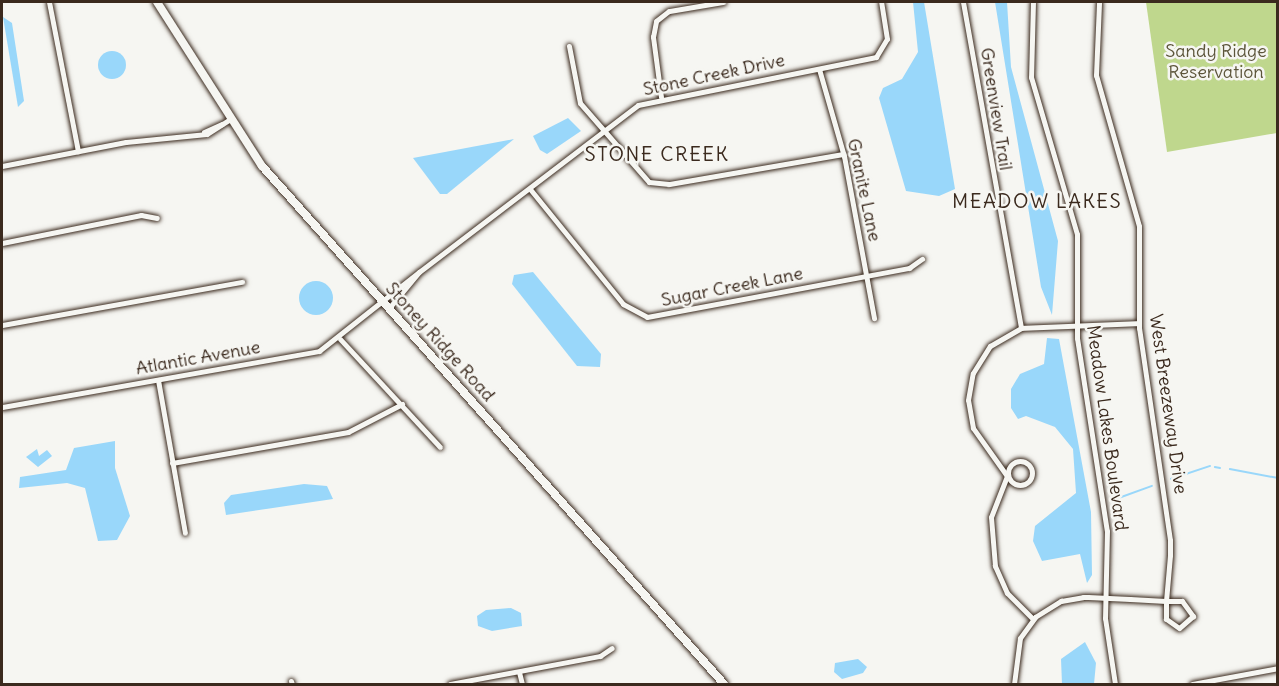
<!DOCTYPE html>
<style>
body{margin:0}
#map{position:relative;width:1279px;height:686px;overflow:hidden;background:#f6f6f2;font-family:Delius,sans-serif}
div>[style]{position:absolute}
[style*='--x']{left:calc(var(--x)*1px);top:calc(var(--y)*1px);width:calc(var(--w)*1px);rotate:calc(var(--a)*1deg)}
.green>*{inset:0;background:#bfd78d}
.water>*{inset:0;background:#99d7fa}
.round{border-radius:50%}
.stream>*{height:1.5px;margin:-0.75px;padding:0 0.75px;transform-origin:0.75px;border-radius:0.75px;background:#99d7fa}
.roads{filter:drop-shadow(0 0 2px #3b2a1e) drop-shadow(0 0 2px #3b2a1e)}
.street>*{height:5px;margin:-2.5px;padding:0 2.5px;transform-origin:2.5px;border-radius:2.5px;background:#f6f6f2}
.street>.ring{margin:-2.5px;padding:0;box-sizing:content-box;background:none;border:5px solid #f6f6f2;border-radius:50%}
.secondary>*{height:8px;margin:-4px;padding:0 4px;transform-origin:4px;border-radius:4px;background:#f6f6f2}
span{translate:-50% -50%;white-space:nowrap;text-align:center;line-height:1.15;-webkit-text-stroke:5px #f6f6f2;paint-order:stroke}
.park-label{font-size:18px;color:#5c553a}
.street-label{font-size:18px;color:#3b2a1e}
.neighbourhood-label{font-size:20px;color:#3b2a1e;letter-spacing:1.5px}
.frame{position:absolute;inset:0;border:3px solid #3b2a1e;pointer-events:none}
</style>
<div id="map">
<div class="green">
<i style="clip-path:polygon(1146px 2px,1277px 2px,1277px 133px,1167px 152px)"></i>
</div>
<div class="water">
<i style="clip-path:polygon(913px 2px,924px 2px,955px 189px,939px 196px,906px 191px,879px 98px,883px 88px,902px 79px,918px 52px)"></i>
<i style="clip-path:polygon(995px 2px,1007px 2px,1011px 67px,1058px 241px,1052px 315px,1041px 287px)"></i>
<i style="clip-path:polygon(3px 17px,12px 23px,24px 101px,18px 107px)"></i>
<i class="round" style="left:98px;top:51px;width:28px;height:28px"></i>
<i style="clip-path:polygon(568px 118px,581px 131px,547px 154px,540px 150px,533px 136px)"></i>
<i style="clip-path:polygon(514px 139px,447px 194px,440px 194px,413px 158px)"></i>
<i style="clip-path:polygon(533px 272px,601px 354px,600px 367px,577px 366px,512px 284px,514px 275px)"></i>
<i class="round" style="left:299px;top:281px;width:34px;height:34px"></i>
<i style="clip-path:polygon(1047px 338px,1059px 339px,1091px 512px,1092px 575px,1087px 583px,1080px 554px,1042px 561px,1033px 541px,1035px 526px,1076px 493px,1073px 449px,1055px 427px,1026px 416px,1018px 419px,1011px 408px,1011px 389px,1020px 374px,1044px 364px)"></i>
<i style="clip-path:polygon(115px 441px,115px 468px,130px 516px,117px 540px,98px 541px,85px 488px,67px 483px,19px 488px,20px 477px,66px 470px,74px 448px)"></i>
<i style="clip-path:polygon(37px 449px,39px 456px,47px 450px,52px 456px,38px 467px,26px 457px)"></i>
<i style="clip-path:polygon(304px 484px,327px 486px,333px 499px,226px 515px,224px 503px,231px 495px)"></i>
<i style="clip-path:polygon(511px 608px,521px 613px,522px 626px,492px 631px,478px 626px,477px 616px,486px 610px)"></i>
<i style="clip-path:polygon(1085px 642px,1096px 663px,1094px 684px,1062px 684px,1061px 659px)"></i>
<i style="clip-path:polygon(858px 659px,867px 667px,863px 673px,842px 679px,834px 672px,835px 663px)"></i>
</div>
<div class="stream">
<i style="--x:1215;--y:467;--w:5;--a:11"></i>
<i style="--x:1230;--y:469;--w:49;--a:10.6"></i>
<i style="--x:1171;--y:479;--w:41;--a:-18.4"></i>
<i style="--x:1116;--y:499;--w:38;--a:-20"></i>
</div>
<div class="roads">
<div class="street">
<i style="--x:49;--y:2;--w:152;--a:79"></i>
<i style="--x:963;--y:2;--w:331;--a:79.9"></i>
<i style="--x:1033;--y:2;--w:75;--a:91.5"></i>
<i style="--x:1031;--y:77;--w:164;--a:73.7"></i>
<i style="--x:1077;--y:234;--w:104;--a:90"></i>
<i style="--x:1077;--y:338;--w:195;--a:81.2"></i>
<i style="--x:1107;--y:531;--w:87;--a:91.3"></i>
<i style="--x:1105;--y:618;--w:67;--a:81.4"></i>
<i style="--x:569;--y:46;--w:58;--a:79.1"></i>
<i style="--x:580;--y:103;--w:105;--a:48.9"></i>
<i style="--x:649;--y:182;--w:20;--a:6"></i>
<i style="--x:669;--y:184;--w:177;--a:-9.8"></i>
<i style="--x:819;--y:69;--w:91;--a:74"></i>
<i style="--x:844;--y:156;--w:165;--a:79.5"></i>
<i style="--x:661;--y:97;--w:61;--a:-97.6"></i>
<i style="--x:653;--y:37;--w:16;--a:-79"></i>
<i style="--x:656;--y:21;--w:16;--a:-38"></i>
<i style="--x:669;--y:11;--w:55;--a:-9.5"></i>
<i style="--x:204;--y:132;--w:20;--a:-24"></i>
<i style="--x:2;--y:166;--w:126;--a:-11"></i>
<i style="--x:126;--y:142;--w:81;--a:-5.6"></i>
<i style="--x:207;--y:134;--w:27;--a:-33"></i>
<i style="--x:530;--y:189;--w:148;--a:51"></i>
<i style="--x:623;--y:304;--w:27;--a:28"></i>
<i style="--x:647;--y:317;--w:267;--a:-10.6"></i>
<i style="--x:909;--y:268;--w:16;--a:-35"></i>
<i style="--x:2;--y:243;--w:142;--a:-11.4"></i>
<i style="--x:141;--y:215;--w:16;--a:11"></i>
<i style="--x:419;--y:272;--w:275;--a:-37.3"></i>
<i style="--x:638;--y:105;--w:243;--a:-11.4"></i>
<i style="--x:876;--y:57;--w:21;--a:-59"></i>
<i style="--x:887;--y:39;--w:37;--a:-99"></i>
<i style="--x:2;--y:325;--w:244;--a:-10.2"></i>
<i style="--x:340;--y:339;--w:147;--a:47.2"></i>
<i style="--x:158;--y:380;--w:155;--a:80"></i>
<i style="--x:2;--y:407;--w:322;--a:-10"></i>
<i style="--x:319;--y:351;--w:127;--a:-38.3"></i>
<i style="--x:419;--y:272;--w:47;--a:129.8"></i>
<i class="ring" style="left:1008px;top:461px;width:19px;height:19px"></i>
<i style="--x:172;--y:463;--w:179;--a:-10"></i>
<i style="--x:348;--y:432;--w:61;--a:-27.4"></i>
<i style="--x:1033;--y:619;--w:37;--a:-135"></i>
<i style="--x:1007;--y:593;--w:30;--a:-114"></i>
<i style="--x:995;--y:566;--w:49;--a:-94.7"></i>
<i style="--x:991;--y:517;--w:44;--a:-68.7"></i>
<i style="--x:1007;--y:476;--w:59;--a:-125.3"></i>
<i style="--x:973;--y:428;--w:28;--a:-100"></i>
<i style="--x:968;--y:400;--w:27;--a:-80"></i>
<i style="--x:973;--y:373;--w:32;--a:-58"></i>
<i style="--x:990;--y:346;--w:36;--a:-30"></i>
<i style="--x:1021;--y:328;--w:118;--a:-2.4"></i>
<i style="--x:519;--y:672;--w:12;--a:76"></i>
<i style="--x:291;--y:681;--w:3;--a:72"></i>
<i style="--x:450;--y:684;--w:153;--a:-10.6"></i>
<i style="--x:600;--y:656;--w:14;--a:-34"></i>
<i style="--x:1014;--y:684;--w:46;--a:-82.6"></i>
<i style="--x:1020;--y:638;--w:26;--a:-54"></i>
<i style="--x:1035;--y:617;--w:31;--a:-32"></i>
<i style="--x:1061;--y:601;--w:22;--a:-10"></i>
<i style="--x:1083;--y:597;--w:5;--a:0"></i>
<i style="--x:1088;--y:597;--w:42;--a:2.7"></i>
<i style="--x:1130;--y:599;--w:36;--a:3"></i>
<i style="--x:1166;--y:601;--w:16;--a:0"></i>
<i style="--x:1182;--y:601;--w:19;--a:54"></i>
<i style="--x:1193;--y:616;--w:18;--a:139"></i>
<i style="--x:1179;--y:628;--w:16;--a:-145"></i>
<i style="--x:1166;--y:619;--w:18;--a:-90"></i>
<i style="--x:1166;--y:601;--w:46;--a:-85"></i>
<i style="--x:1170;--y:555;--w:15;--a:-90"></i>
<i style="--x:1170;--y:540;--w:214;--a:-98.3"></i>
<i style="--x:1139;--y:328;--w:102;--a:-90"></i>
<i style="--x:1139;--y:226;--w:157;--a:-105.9"></i>
<i style="--x:1096;--y:75;--w:73;--a:-87.6"></i>
<i style="--x:1192;--y:684;--w:87;--a:-10.5"></i>
</div>
<div class="secondary">
<i style="--x:157;--y:2;--w:195;--a:57.4"></i>
<i style="--x:262;--y:166;--w:694;--a:48.27"></i>
</div>
</div>
<div class="park-label">
<span style="left:1216px;top:62px">Sandy Ridge<br>Reservation</span>
</div>
<div class="street-label">
<span style="left:714px;top:75px;rotate:-12deg">Stone Creek Drive</span>
<span style="left:996px;top:109px;rotate:81deg">Greenview Trail</span>
<span style="left:864px;top:190px;rotate:78deg">Granite Lane</span>
<span style="left:732px;top:287px;rotate:-11deg">Sugar Creek Lane</span>
<span style="left:440px;top:342px;rotate:48deg">Stoney Ridge Road</span>
<span style="left:198px;top:358px;rotate:-10deg">Atlantic Avenue</span>
<span style="left:1168px;top:404px;rotate:82deg">West Breezeway Drive</span>
<span style="left:1107px;top:428px;rotate:82deg">Meadow Lakes Boulevard</span>
</div>
<div class="neighbourhood-label">
<span style="left:657px;top:153px">STONE CREEK</span>
<span style="left:1037px;top:200px">MEADOW LAKES</span>
</div>
<div class="frame"></div>
</div>
